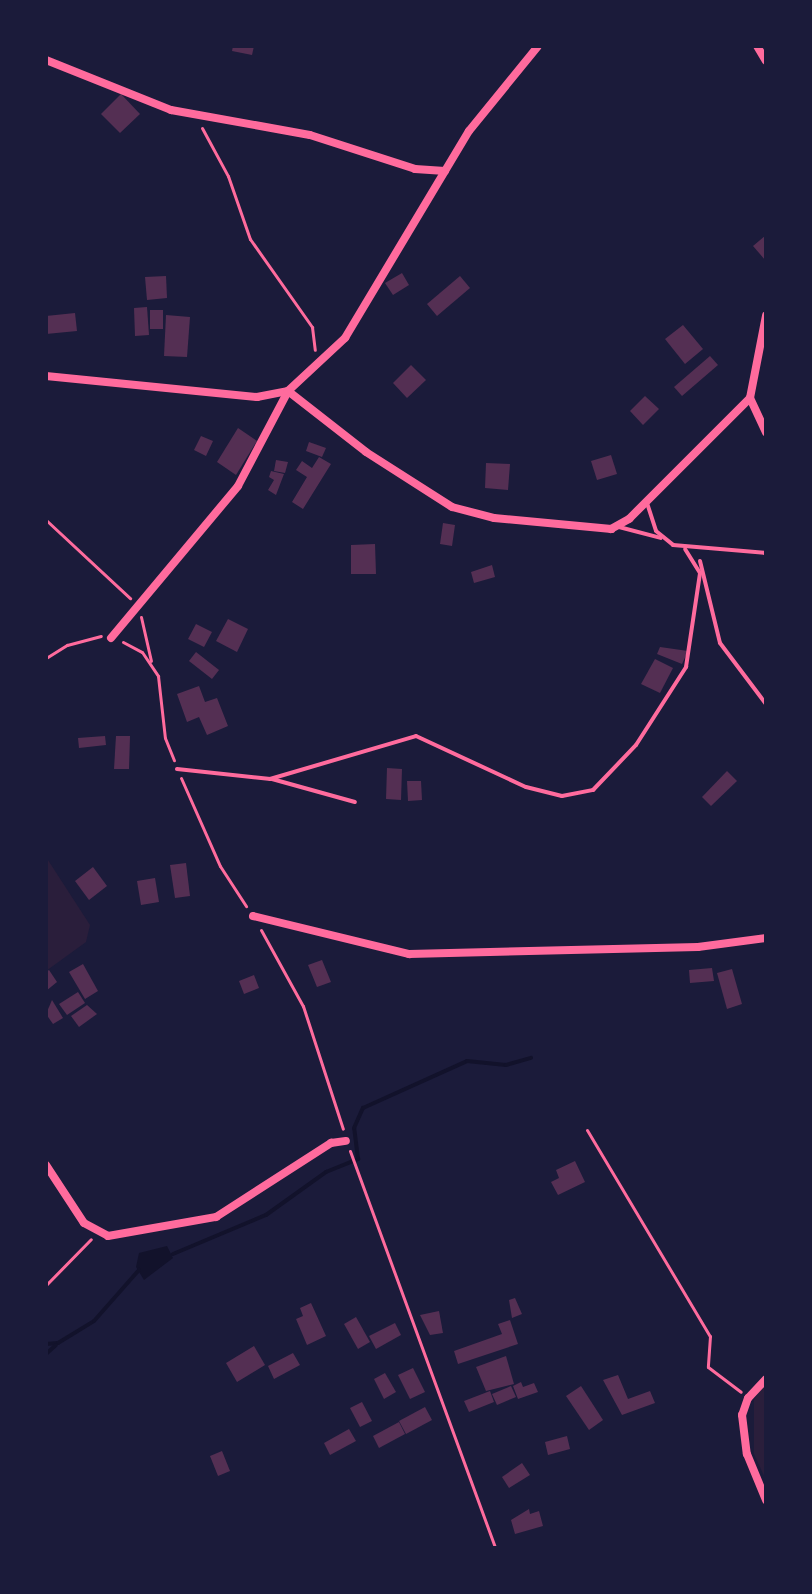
<!DOCTYPE html>
<style>
body{margin:0}
#map{position:relative;width:812px;height:1594px;overflow:hidden;background:#1b1b3a;font-family:Overpass,sans-serif}
div>[style]{position:absolute}
[style*='--x']{left:calc(var(--x)*1px);top:calc(var(--y)*1px);width:calc(var(--w)*1px);rotate:calc(var(--a)*1deg)}
.green>*{inset:0;background:#2a1e3b}
.water>*{inset:0;background:#12122b}
.stream>*{height:4px;margin:-2px;padding:0 2px;transform-origin:2px;border-radius:2px;background:#12122b}
.building>*{inset:0;background:#542f53}
.path>*{height:3px;margin:-1.5px;padding:0 1.5px;transform-origin:1.5px;border-radius:1.5px;background:#ff6b9d}
.service>*{height:4px;margin:-2px;padding:0 2px;transform-origin:2px;border-radius:2px;background:#ff6b9d}
.minor>*{height:8px;margin:-4px;padding:0 4px;transform-origin:4px;border-radius:4px;background:#ff6b9d}
span{translate:-50% -50%;white-space:nowrap;text-align:center;line-height:1.15;-webkit-text-stroke:6px #1b1b3a;paint-order:stroke}
.frame{position:absolute;inset:0;border:48px solid #1b1b3a;pointer-events:none}
</style>
<div id="map">
<div class="green">
<i style="clip-path:polygon(46px 857px,90px 925px,86px 942px,46px 971px)"></i>
<i style="clip-path:polygon(766px 1381px,766px 1480px,754px 1454px,754px 1400px)"></i>
</div>
<div class="water">
<i style="clip-path:polygon(167px 1246px,173px 1258px,144px 1280px,136px 1267px,139px 1253px)"></i>
</div>
<div class="stream">
<i style="--x:173;--y:1254;--w:101;--a:-22.8"></i>
<i style="--x:266;--y:1215;--w:74;--a:-35.6"></i>
<i style="--x:326;--y:1172;--w:35;--a:-22"></i>
<i style="--x:358;--y:1159;--w:31;--a:-97"></i>
<i style="--x:354;--y:1128;--w:22;--a:-66"></i>
<i style="--x:363;--y:1108;--w:114;--a:-24.3"></i>
<i style="--x:467;--y:1061;--w:39;--a:6"></i>
<i style="--x:506;--y:1065;--w:26;--a:-16"></i>
<i style="--x:46;--y:1344;--w:12;--a:-5"></i>
<i style="--x:58;--y:1343;--w:42;--a:-31.4"></i>
<i style="--x:94;--y:1321;--w:68;--a:-48.6"></i>
<i style="--x:46;--y:1354;--w:13;--a:-42"></i>
</div>
<div class="building">
<i style="clip-path:polygon(233px 46px,254px 46px,252px 55px,232px 51px)"></i>
<i style="clip-path:polygon(121px 94px,140px 114px,120px 133px,101px 114px)"></i>
<i style="clip-path:polygon(766px 235px,766px 261px,753px 246px)"></i>
<i style="clip-path:polygon(402px 273px,409px 285px,393px 295px,385px 283px)"></i>
<i style="clip-path:polygon(166px 276px,167px 298px,147px 300px,145px 277px)"></i>
<i style="clip-path:polygon(460px 276px,470px 288px,437px 316px,427px 304px)"></i>
<i style="clip-path:polygon(147px 307px,149px 335px,135px 336px,134px 308px)"></i>
<i style="clip-path:polygon(150px 310px,163px 310px,163px 329px,150px 329px)"></i>
<i style="clip-path:polygon(75px 313px,77px 331px,46px 334px,46px 316px)"></i>
<i style="clip-path:polygon(166px 315px,190px 317px,187px 357px,164px 356px)"></i>
<i style="clip-path:polygon(683px 325px,703px 349px,685px 364px,665px 339px)"></i>
<i style="clip-path:polygon(710px 356px,718px 365px,682px 396px,674px 387px)"></i>
<i style="clip-path:polygon(411px 365px,426px 380px,407px 398px,393px 383px)"></i>
<i style="clip-path:polygon(645px 396px,659px 409px,643px 425px,630px 411px)"></i>
<i style="clip-path:polygon(238px 428px,257px 441px,236px 475px,217px 462px)"></i>
<i style="clip-path:polygon(201px 436px,213px 441px,206px 456px,194px 450px)"></i>
<i style="clip-path:polygon(309px 442px,326px 448px,322px 457px,306px 451px)"></i>
<i style="clip-path:polygon(611px 455px,617px 474px,597px 480px,591px 461px)"></i>
<i style="clip-path:polygon(319px 457px,331px 464px,303px 509px,292px 502px,307px 477px,296px 470px,302px 461px,312px 468px)"></i>
<i style="clip-path:polygon(276px 460px,288px 462px,285px 473px,274px 471px)"></i>
<i style="clip-path:polygon(486px 463px,510px 464px,508px 490px,485px 488px)"></i>
<i style="clip-path:polygon(271px 471px,284px 474px,276px 495px,268px 490px,274px 480px,269px 477px)"></i>
<i style="clip-path:polygon(443px 523px,455px 525px,452px 546px,440px 544px)"></i>
<i style="clip-path:polygon(375px 544px,376px 574px,351px 574px,351px 545px)"></i>
<i style="clip-path:polygon(492px 565px,495px 577px,474px 583px,471px 572px)"></i>
<i style="clip-path:polygon(228px 619px,248px 629px,237px 652px,216px 641px)"></i>
<i style="clip-path:polygon(196px 624px,212px 632px,204px 647px,188px 639px)"></i>
<i style="clip-path:polygon(660px 647px,688px 651px,682px 664px,657px 654px)"></i>
<i style="clip-path:polygon(196px 652px,219px 670px,212px 679px,189px 661px)"></i>
<i style="clip-path:polygon(655px 659px,673px 668px,660px 693px,641px 684px)"></i>
<i style="clip-path:polygon(199px 686px,205px 702px,217px 698px,228px 726px,207px 735px,199px 717px,187px 722px,177px 694px)"></i>
<i style="clip-path:polygon(105px 736px,106px 745px,79px 748px,78px 738px)"></i>
<i style="clip-path:polygon(116px 736px,130px 736px,129px 769px,114px 769px)"></i>
<i style="clip-path:polygon(387px 768px,402px 769px,401px 800px,386px 799px)"></i>
<i style="clip-path:polygon(727px 771px,737px 781px,711px 806px,702px 797px)"></i>
<i style="clip-path:polygon(407px 781px,421px 781px,422px 800px,408px 801px)"></i>
<i style="clip-path:polygon(186px 863px,190px 896px,175px 898px,170px 865px)"></i>
<i style="clip-path:polygon(93px 867px,107px 886px,89px 900px,75px 881px)"></i>
<i style="clip-path:polygon(155px 878px,159px 902px,141px 905px,137px 881px)"></i>
<i style="clip-path:polygon(322px 960px,331px 982px,317px 987px,308px 965px)"></i>
<i style="clip-path:polygon(83px 964px,98px 991px,85px 999px,69px 972px)"></i>
<i style="clip-path:polygon(712px 968px,714px 981px,690px 983px,689px 970px)"></i>
<i style="clip-path:polygon(732px 969px,742px 1004px,727px 1009px,717px 973px)"></i>
<i style="clip-path:polygon(49px 970px,57px 982px,46px 991px,46px 972px)"></i>
<i style="clip-path:polygon(254px 975px,259px 988px,244px 994px,239px 981px)"></i>
<i style="clip-path:polygon(78px 992px,85px 1003px,67px 1015px,59px 1004px)"></i>
<i style="clip-path:polygon(52px 1000px,63px 1018px,53px 1024px,46px 1014px)"></i>
<i style="clip-path:polygon(87px 1005px,97px 1014px,79px 1027px,71px 1016px)"></i>
<i style="clip-path:polygon(575px 1161px,585px 1182px,558px 1195px,551px 1182px,559px 1178px,556px 1170px)"></i>
<i style="clip-path:polygon(515px 1298px,522px 1314px,512px 1318px,509px 1300px)"></i>
<i style="clip-path:polygon(311px 1303px,326px 1336px,307px 1345px,296px 1319px,303px 1316px,300px 1308px)"></i>
<i style="clip-path:polygon(439px 1311px,443px 1333px,430px 1335px,420px 1315px)"></i>
<i style="clip-path:polygon(356px 1317px,370px 1342px,358px 1349px,344px 1324px)"></i>
<i style="clip-path:polygon(510px 1320px,518px 1344px,458px 1364px,454px 1351px,502px 1334px,498px 1324px)"></i>
<i style="clip-path:polygon(395px 1323px,401px 1335px,376px 1349px,369px 1336px)"></i>
<i style="clip-path:polygon(254px 1346px,265px 1365px,237px 1382px,226px 1363px)"></i>
<i style="clip-path:polygon(293px 1353px,300px 1365px,274px 1379px,268px 1366px)"></i>
<i style="clip-path:polygon(506px 1356px,514px 1384px,486px 1391px,476px 1367px)"></i>
<i style="clip-path:polygon(413px 1368px,425px 1392px,410px 1399px,398px 1375px)"></i>
<i style="clip-path:polygon(385px 1373px,396px 1392px,384px 1399px,374px 1379px)"></i>
<i style="clip-path:polygon(618px 1375px,628px 1399px,650px 1391px,655px 1403px,622px 1415px,603px 1380px)"></i>
<i style="clip-path:polygon(521px 1382px,523px 1387px,534px 1383px,538px 1392px,518px 1399px,513px 1386px)"></i>
<i style="clip-path:polygon(511px 1386px,516px 1397px,497px 1405px,492px 1394px)"></i>
<i style="clip-path:polygon(581px 1386px,603px 1420px,589px 1430px,566px 1396px)"></i>
<i style="clip-path:polygon(490px 1391px,494px 1402px,469px 1412px,464px 1401px)"></i>
<i style="clip-path:polygon(362px 1402px,372px 1421px,360px 1427px,350px 1408px)"></i>
<i style="clip-path:polygon(425px 1407px,432px 1420px,406px 1434px,399px 1421px)"></i>
<i style="clip-path:polygon(399px 1422px,405px 1434px,379px 1448px,373px 1436px)"></i>
<i style="clip-path:polygon(349px 1429px,356px 1441px,330px 1455px,324px 1443px)"></i>
<i style="clip-path:polygon(567px 1436px,570px 1449px,548px 1455px,545px 1442px)"></i>
<i style="clip-path:polygon(222px 1451px,230px 1471px,218px 1476px,210px 1456px)"></i>
<i style="clip-path:polygon(522px 1463px,530px 1475px,509px 1488px,502px 1477px)"></i>
<i style="clip-path:polygon(529px 1509px,530px 1514px,539px 1511px,543px 1526px,515px 1534px,511px 1520px)"></i>
</div>
<div class="path">
<i style="--x:202;--y:128;--w:55;--a:61.6"></i>
<i style="--x:228;--y:176;--w:67;--a:70.8"></i>
<i style="--x:250;--y:239;--w:108;--a:54.8"></i>
<i style="--x:312;--y:327;--w:23;--a:83"></i>
<i style="--x:46;--y:520;--w:115;--a:42.9"></i>
<i style="--x:141;--y:617;--w:45;--a:77.2"></i>
<i style="--x:123;--y:642;--w:21;--a:28"></i>
<i style="--x:142;--y:652;--w:29;--a:56"></i>
<i style="--x:158;--y:676;--w:62;--a:83.6"></i>
<i style="--x:165;--y:738;--w:24;--a:68"></i>
<i style="--x:46;--y:658;--w:25;--a:-32"></i>
<i style="--x:67;--y:645;--w:35;--a:-15"></i>
<i style="--x:181;--y:778;--w:96;--a:66.1"></i>
<i style="--x:220;--y:866;--w:48;--a:57"></i>
<i style="--x:261;--y:930;--w:87;--a:61.1"></i>
<i style="--x:303;--y:1006;--w:129;--a:72"></i>
<i style="--x:587;--y:1130;--w:240;--a:59.2"></i>
<i style="--x:710;--y:1336;--w:31;--a:94"></i>
<i style="--x:708;--y:1367;--w:41;--a:37.1"></i>
<i style="--x:350;--y:1151;--w:423;--a:69.9"></i>
<i style="--x:46;--y:1285;--w:64;--a:-45.6"></i>
</div>
<div class="service">
<i style="--x:647;--y:503;--w:29;--a:72"></i>
<i style="--x:656;--y:531;--w:22;--a:39"></i>
<i style="--x:673;--y:545;--w:93;--a:4.9"></i>
<i style="--x:619;--y:527;--w:43;--a:14.7"></i>
<i style="--x:700;--y:561;--w:84;--a:76.3"></i>
<i style="--x:720;--y:643;--w:76;--a:53"></i>
<i style="--x:177;--y:769;--w:94;--a:6.1"></i>
<i style="--x:270;--y:779;--w:152;--a:-16.4"></i>
<i style="--x:416;--y:736;--w:121;--a:24.9"></i>
<i style="--x:526;--y:787;--w:37;--a:14"></i>
<i style="--x:562;--y:796;--w:32;--a:-11"></i>
<i style="--x:593;--y:790;--w:62;--a:-46.3"></i>
<i style="--x:636;--y:745;--w:93;--a:-57.3"></i>
<i style="--x:686;--y:667;--w:95;--a:-81.5"></i>
<i style="--x:700;--y:573;--w:28;--a:-122"></i>
<i style="--x:272;--y:779;--w:86;--a:15.5"></i>
</div>
<div class="minor">
<i style="--x:757;--y:46;--w:17;--a:59"></i>
<i style="--x:46;--y:60;--w:135;--a:21.8"></i>
<i style="--x:171;--y:110;--w:141;--a:10.2"></i>
<i style="--x:310;--y:135;--w:110;--a:17.9"></i>
<i style="--x:415;--y:169;--w:30;--a:4"></i>
<i style="--x:46;--y:376;--w:212;--a:5.7"></i>
<i style="--x:257;--y:397;--w:32;--a:-11"></i>
<i style="--x:288;--y:391;--w:78;--a:-42.9"></i>
<i style="--x:345;--y:338;--w:241;--a:-59.1"></i>
<i style="--x:469;--y:131;--w:109;--a:-50.9"></i>
<i style="--x:750;--y:398;--w:38;--a:65"></i>
<i style="--x:111;--y:638;--w:198;--a:-50.1"></i>
<i style="--x:238;--y:486;--w:107;--a:-62.2"></i>
<i style="--x:288;--y:391;--w:99;--a:38"></i>
<i style="--x:366;--y:452;--w:102;--a:32.6"></i>
<i style="--x:452;--y:507;--w:43;--a:14.7"></i>
<i style="--x:494;--y:518;--w:118;--a:5.4"></i>
<i style="--x:611;--y:529;--w:21;--a:-29"></i>
<i style="--x:629;--y:519;--w:171;--a:-45"></i>
<i style="--x:750;--y:398;--w:84;--a:-79"></i>
<i style="--x:253;--y:916;--w:161;--a:13.7"></i>
<i style="--x:409;--y:954;--w:289;--a:-1.4"></i>
<i style="--x:698;--y:947;--w:69;--a:-7.5"></i>
<i style="--x:46;--y:1165;--w:69;--a:56.8"></i>
<i style="--x:84;--y:1223;--w:27;--a:28"></i>
<i style="--x:108;--y:1236;--w:110;--a:-10"></i>
<i style="--x:216;--y:1217;--w:137;--a:-32.8"></i>
<i style="--x:331;--y:1143;--w:15;--a:-8"></i>
<i style="--x:766;--y:1379;--w:26;--a:133"></i>
<i style="--x:748;--y:1398;--w:18;--a:109"></i>
<i style="--x:742;--y:1415;--w:39;--a:83"></i>
<i style="--x:747;--y:1454;--w:50;--a:67.6"></i>
</div>
<div class="frame"></div>
</div>
